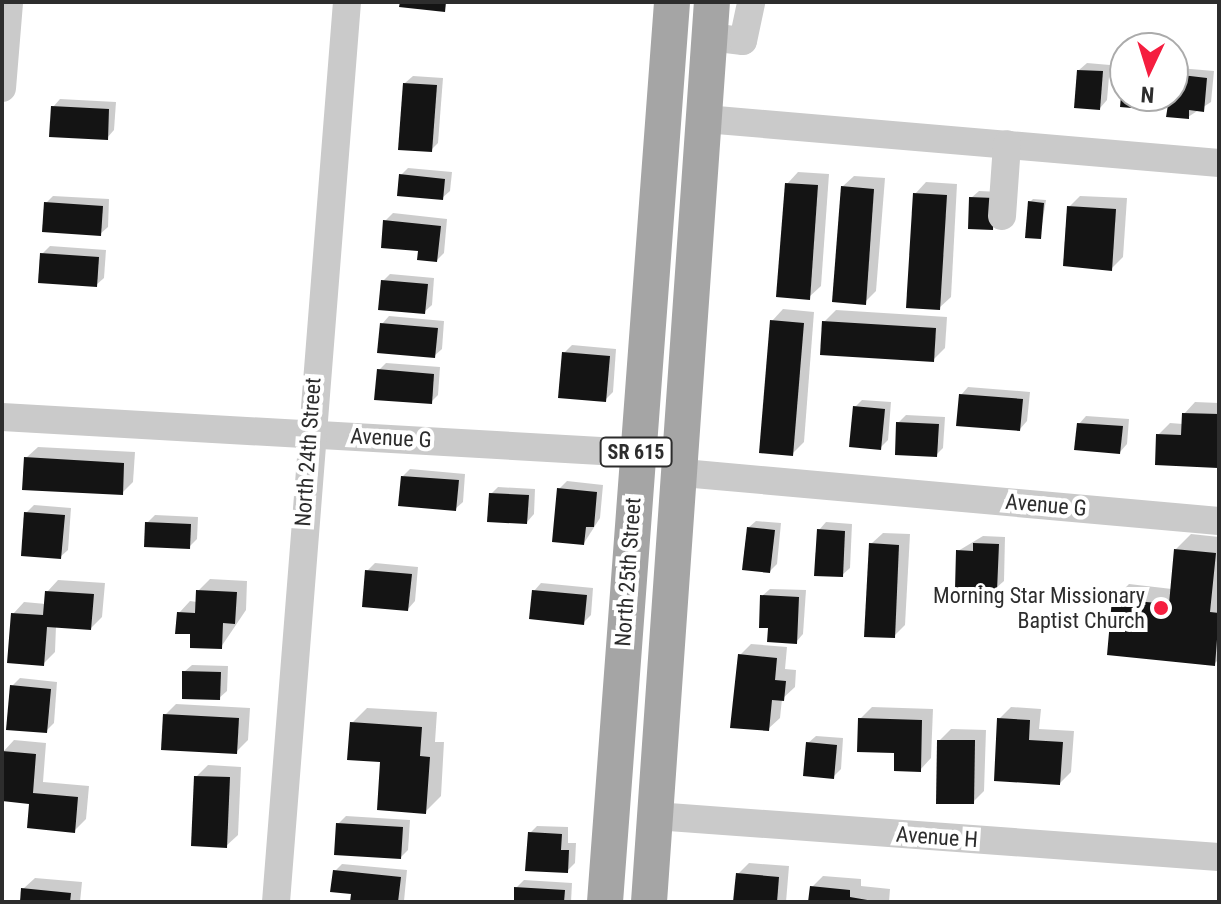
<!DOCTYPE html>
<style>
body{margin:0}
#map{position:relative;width:1221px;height:904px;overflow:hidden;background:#fff;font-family:"Roboto Condensed",sans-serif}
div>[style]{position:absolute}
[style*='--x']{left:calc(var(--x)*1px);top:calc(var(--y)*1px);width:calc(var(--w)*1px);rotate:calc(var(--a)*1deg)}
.shadow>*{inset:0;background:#0003}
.building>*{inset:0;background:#141414}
.minor>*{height:28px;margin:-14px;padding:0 14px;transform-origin:14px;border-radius:14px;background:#cacaca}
.major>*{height:36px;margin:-18px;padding:0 18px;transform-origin:18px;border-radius:18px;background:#a5a5a5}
.dots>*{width:22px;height:22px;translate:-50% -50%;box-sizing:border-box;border:4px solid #fff;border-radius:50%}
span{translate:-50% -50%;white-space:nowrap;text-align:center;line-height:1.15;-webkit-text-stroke:8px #fff;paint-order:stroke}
.shield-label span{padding:2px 6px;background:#fff;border:2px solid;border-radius:6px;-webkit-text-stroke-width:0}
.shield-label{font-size:20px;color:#2d2d2d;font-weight:700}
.street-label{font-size:22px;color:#2d2d2d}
.poi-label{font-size:22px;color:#2d2d2d}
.right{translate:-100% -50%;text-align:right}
.frame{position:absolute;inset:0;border:4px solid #2d2d2d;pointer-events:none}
.north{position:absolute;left:1109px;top:32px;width:80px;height:80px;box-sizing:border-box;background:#fff;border:2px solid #ababab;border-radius:50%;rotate:184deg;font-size:22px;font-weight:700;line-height:32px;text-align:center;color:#2d2d2d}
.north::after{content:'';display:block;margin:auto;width:28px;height:36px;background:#f51e3f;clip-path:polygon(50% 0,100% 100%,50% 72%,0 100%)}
</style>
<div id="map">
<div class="shadow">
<i style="clip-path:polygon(1087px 63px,1110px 65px,1107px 100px,1100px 108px,1079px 70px)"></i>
<i style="clip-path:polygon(1179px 68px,1214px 71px,1211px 102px,1188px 117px,1173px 96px,1173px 74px)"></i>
<i style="clip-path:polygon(1125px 71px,1125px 96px,1163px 96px,1163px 100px,1155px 108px,1122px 105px)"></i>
<i style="clip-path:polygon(413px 76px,443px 78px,438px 143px,431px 150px,405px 83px)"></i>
<i style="clip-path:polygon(60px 99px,116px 102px,114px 130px,107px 138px,53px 107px)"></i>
<i style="clip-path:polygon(408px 168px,452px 172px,450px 191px,442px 198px,401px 175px)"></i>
<i style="clip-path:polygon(798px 172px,829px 174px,821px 286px,809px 297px,787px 184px)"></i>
<i style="clip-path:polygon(854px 176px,885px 178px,876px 291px,865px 302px,842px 187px)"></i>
<i style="clip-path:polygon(926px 182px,957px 184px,951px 297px,939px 308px,915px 194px)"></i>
<i style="clip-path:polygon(979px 191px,1001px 192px,1000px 221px,992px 228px,971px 198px)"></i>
<i style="clip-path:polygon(53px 196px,109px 199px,108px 227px,100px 234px,46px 203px)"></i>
<i style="clip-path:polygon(1080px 196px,1127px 198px,1123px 257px,1112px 268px,1069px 207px)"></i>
<i style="clip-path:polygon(1033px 199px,1046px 200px,1040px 237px,1030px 202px)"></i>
<i style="clip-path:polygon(393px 213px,447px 219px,444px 253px,437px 260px,420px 250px,385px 221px)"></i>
<i style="clip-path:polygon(50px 246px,106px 250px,104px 278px,96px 285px,42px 254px)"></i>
<i style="clip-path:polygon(390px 274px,434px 278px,432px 305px,424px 312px,383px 281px)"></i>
<i style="clip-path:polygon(783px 309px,814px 312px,804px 442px,792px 454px,772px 321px)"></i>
<i style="clip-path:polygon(836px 310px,947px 317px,945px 348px,933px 360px,824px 322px)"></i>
<i style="clip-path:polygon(389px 316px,444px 321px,442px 349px,434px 356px,382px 324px)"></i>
<i style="clip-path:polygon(572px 345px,616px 349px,613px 392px,605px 400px,564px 353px)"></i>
<i style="clip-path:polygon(386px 363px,440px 367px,438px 395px,431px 402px,379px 370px)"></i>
<i style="clip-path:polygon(968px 387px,1030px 392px,1027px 421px,1020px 429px,961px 395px)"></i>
<i style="clip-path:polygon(862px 400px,891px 402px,888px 440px,880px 448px,855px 407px)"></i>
<i style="clip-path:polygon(1195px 402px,1219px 403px,1217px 466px,1158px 435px,1170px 423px,1183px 424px,1184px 414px)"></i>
<i style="clip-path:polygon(906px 415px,945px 417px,943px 448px,936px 455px,898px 423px)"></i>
<i style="clip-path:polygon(1086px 416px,1129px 419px,1127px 444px,1120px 452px,1079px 424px)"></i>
<i style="clip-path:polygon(38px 447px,135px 452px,133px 482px,122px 493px,26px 458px)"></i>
<i style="clip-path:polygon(410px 469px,465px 474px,463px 502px,455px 509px,403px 476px)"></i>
<i style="clip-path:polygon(567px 481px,603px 485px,600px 518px,584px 543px,559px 489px)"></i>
<i style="clip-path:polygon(498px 487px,535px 489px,534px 514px,527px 522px,491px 494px)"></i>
<i style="clip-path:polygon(34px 505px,71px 508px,68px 550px,60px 557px,26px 513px)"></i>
<i style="clip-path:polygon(155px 515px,198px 517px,197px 539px,189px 547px,147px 523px)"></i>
<i style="clip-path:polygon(756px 521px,781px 523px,777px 564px,770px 571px,748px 528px)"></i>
<i style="clip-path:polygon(826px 522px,852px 524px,850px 568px,842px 575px,819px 530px)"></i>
<i style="clip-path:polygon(883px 533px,910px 534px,905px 625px,894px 636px,871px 544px)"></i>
<i style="clip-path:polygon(1191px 534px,1219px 537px,1219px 659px,1214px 664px,1114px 599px,1129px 584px,1172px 589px,1176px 549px)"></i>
<i style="clip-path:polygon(983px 536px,1005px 537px,1004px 581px,996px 588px,958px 551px)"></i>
<i style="clip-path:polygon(375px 563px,418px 567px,415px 601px,408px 609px,367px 571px)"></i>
<i style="clip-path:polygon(210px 579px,247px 581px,246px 610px,221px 647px,192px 632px,179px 613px,190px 601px,197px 602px,198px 591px)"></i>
<i style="clip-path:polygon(58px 580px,105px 583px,102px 617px,91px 628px,56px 626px,55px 652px,43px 664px,13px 614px,24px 602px,46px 604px,47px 592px)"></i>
<i style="clip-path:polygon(541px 583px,593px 588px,591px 615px,583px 623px,534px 591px)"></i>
<i style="clip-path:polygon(770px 589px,806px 590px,803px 634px,796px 642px,770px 627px,762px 596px)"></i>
<i style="clip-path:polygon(751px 644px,787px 647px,785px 669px,796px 670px,795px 687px,782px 699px,780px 718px,768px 729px,740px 655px)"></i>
<i style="clip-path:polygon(192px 665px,228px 666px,227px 691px,219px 698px,184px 672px)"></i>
<i style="clip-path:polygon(20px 678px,57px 682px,54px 723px,46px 731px,12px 686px)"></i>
<i style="clip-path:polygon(176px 704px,250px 708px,248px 740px,236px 752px,165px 715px)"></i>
<i style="clip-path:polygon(872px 707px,933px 709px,931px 758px,920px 770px,860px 719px)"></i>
<i style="clip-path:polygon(1011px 707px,1041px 709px,1039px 729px,1074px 731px,1071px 772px,1060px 783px,999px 719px)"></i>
<i style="clip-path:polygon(367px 708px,437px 712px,435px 742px,444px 742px,441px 796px,426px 811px,352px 723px)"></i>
<i style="clip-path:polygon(951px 729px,986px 730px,984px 791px,973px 802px,939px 741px)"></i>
<i style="clip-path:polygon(816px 736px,843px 738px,841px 769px,833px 777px,808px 743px)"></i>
<i style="clip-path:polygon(14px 740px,46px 743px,43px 782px,89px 786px,86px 819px,75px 830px,31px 802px,2px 799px,3px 752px)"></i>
<i style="clip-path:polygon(208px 765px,241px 767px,238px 835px,226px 846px,196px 777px)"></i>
<i style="clip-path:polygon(346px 816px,410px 820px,408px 850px,401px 857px,338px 824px)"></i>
<i style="clip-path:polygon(537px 826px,568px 827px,568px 843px,576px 843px,575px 863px,567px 871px,530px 833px)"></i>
<i style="clip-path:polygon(749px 863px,789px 866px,786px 902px,735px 902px,738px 874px)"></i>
<i style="clip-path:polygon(342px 864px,407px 870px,404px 901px,352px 902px,353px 892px,335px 871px)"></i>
<i style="clip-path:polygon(823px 876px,861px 879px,861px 886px,890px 889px,889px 902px,810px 902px,812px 887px)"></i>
<i style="clip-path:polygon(35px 878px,82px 882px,80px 902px,22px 902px,23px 889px)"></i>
<i style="clip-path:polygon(524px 880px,572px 883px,571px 902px,516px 902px,516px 888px)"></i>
</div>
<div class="building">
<i style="clip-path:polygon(400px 2px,446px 2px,445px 12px,399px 7px)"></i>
<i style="clip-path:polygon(1077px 70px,1103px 71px,1100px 110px,1074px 108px)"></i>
<i style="clip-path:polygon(1123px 74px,1125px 96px,1157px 96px,1156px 110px,1120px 107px)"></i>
<i style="clip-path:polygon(1173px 74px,1207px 78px,1204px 112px,1189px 110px,1189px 119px,1166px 117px)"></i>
<i style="clip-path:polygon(403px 83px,437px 85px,432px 152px,398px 150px)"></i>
<i style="clip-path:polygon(51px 106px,109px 109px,108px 140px,49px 137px)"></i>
<i style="clip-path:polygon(399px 174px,445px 179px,443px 200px,397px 196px)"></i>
<i style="clip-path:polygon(785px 183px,818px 185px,810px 300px,776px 297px)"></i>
<i style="clip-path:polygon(841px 186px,874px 189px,866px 305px,832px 302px)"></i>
<i style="clip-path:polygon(913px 193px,947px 195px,940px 310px,906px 308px)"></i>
<i style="clip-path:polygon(969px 197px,994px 198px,993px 230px,968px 229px)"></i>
<i style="clip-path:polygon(1028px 201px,1044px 203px,1041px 239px,1025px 238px)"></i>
<i style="clip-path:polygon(44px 202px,103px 206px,101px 236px,42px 232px)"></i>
<i style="clip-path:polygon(1067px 206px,1116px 209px,1112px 271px,1063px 266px)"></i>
<i style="clip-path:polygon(383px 220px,441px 226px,437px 262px,417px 260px,418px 251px,381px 248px)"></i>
<i style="clip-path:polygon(40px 253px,99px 257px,97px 287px,38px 283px)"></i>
<i style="clip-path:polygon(381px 280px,428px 284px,425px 314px,378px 310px)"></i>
<i style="clip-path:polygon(770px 320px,804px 323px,793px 456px,759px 453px)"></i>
<i style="clip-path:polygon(822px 321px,936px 328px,934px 362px,820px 355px)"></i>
<i style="clip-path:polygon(380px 323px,438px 328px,435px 358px,377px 353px)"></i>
<i style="clip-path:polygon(562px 352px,610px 356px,606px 402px,558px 398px)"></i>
<i style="clip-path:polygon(377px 369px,434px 374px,432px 404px,374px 400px)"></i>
<i style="clip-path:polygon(959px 394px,1023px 399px,1020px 431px,956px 426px)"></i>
<i style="clip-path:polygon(853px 406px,885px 409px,881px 450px,849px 447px)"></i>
<i style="clip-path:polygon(1182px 413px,1219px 414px,1218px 468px,1155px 465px,1156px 434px,1181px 435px)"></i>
<i style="clip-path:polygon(896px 422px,939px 424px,937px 457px,895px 455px)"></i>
<i style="clip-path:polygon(1077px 423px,1123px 426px,1120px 454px,1074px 450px)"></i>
<i style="clip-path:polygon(24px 457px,124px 463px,123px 495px,22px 490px)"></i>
<i style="clip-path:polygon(401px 476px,459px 480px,456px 511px,398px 506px)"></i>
<i style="clip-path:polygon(557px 488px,597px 492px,594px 527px,586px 527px,584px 545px,552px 542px)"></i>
<i style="clip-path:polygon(489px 493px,529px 495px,527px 524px,487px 522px)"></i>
<i style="clip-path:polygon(24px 512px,65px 515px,61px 559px,21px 556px)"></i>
<i style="clip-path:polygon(145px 522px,191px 524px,190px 549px,144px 547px)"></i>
<i style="clip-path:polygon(747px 527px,775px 530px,770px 573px,742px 570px)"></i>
<i style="clip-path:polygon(817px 529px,845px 531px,843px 577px,814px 576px)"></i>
<i style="clip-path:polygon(869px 543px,899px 545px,895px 638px,864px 637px)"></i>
<i style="clip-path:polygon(973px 543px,999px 544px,997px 591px,955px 589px,956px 550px,973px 551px)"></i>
<i style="clip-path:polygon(1174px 549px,1216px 553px,1210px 612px,1219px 613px,1215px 666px,1107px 655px,1112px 599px,1169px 604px)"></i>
<i style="clip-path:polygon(365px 570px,412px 574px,408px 611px,362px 607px)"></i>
<i style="clip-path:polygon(196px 590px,237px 592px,235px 624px,223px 623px,222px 649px,190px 648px,190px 634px,175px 634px,177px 612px,195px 613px)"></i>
<i style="clip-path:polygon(532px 590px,587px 595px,584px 625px,529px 619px)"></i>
<i style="clip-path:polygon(45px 591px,94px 594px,91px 630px,47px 627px,44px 666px,7px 663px,11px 613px,43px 615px)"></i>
<i style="clip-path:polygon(760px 595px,799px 597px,797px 644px,767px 642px,768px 628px,759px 628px)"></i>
<i style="clip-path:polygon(738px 654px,777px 658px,775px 680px,786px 681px,784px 701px,772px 700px,769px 731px,730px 728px)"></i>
<i style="clip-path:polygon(182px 671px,221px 672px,220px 700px,182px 699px)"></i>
<i style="clip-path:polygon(10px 685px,51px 689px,47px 733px,6px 730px)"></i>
<i style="clip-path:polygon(163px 714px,239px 718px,237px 754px,161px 750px)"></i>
<i style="clip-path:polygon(858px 718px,922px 720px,921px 772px,894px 771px,894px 753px,857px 752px)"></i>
<i style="clip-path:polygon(997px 718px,1030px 720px,1029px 740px,1063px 742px,1060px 785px,994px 781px)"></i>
<i style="clip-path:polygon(350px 722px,422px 727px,420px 756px,430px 757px,426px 814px,377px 810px,380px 762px,347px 760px)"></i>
<i style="clip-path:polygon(937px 740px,975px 740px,974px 804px,936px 804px)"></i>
<i style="clip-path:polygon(806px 742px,837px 745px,834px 779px,803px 776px)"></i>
<i style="clip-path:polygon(2px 751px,36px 754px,33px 793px,78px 797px,75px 833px,27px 828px,29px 804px,2px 801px)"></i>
<i style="clip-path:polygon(194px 776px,230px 777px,227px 848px,191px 846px)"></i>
<i style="clip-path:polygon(336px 823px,403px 827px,401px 859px,334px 855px)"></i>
<i style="clip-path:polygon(528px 832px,562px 834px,561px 850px,569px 850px,568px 873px,525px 871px)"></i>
<i style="clip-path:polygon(333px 870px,401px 877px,398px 902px,350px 902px,351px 894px,330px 892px)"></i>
<i style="clip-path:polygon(736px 873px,779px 877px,777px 902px,733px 902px)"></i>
<i style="clip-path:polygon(810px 886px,850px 890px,850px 897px,879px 902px,808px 902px)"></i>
<i style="clip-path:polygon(514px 887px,565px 890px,564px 902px,514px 902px)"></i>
<i style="clip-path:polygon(21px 888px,71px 893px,70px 902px,20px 902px)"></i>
</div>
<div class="minor">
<i style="--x:710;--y:37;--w:33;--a:7"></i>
<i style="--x:743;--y:41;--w:40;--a:-78"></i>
<i style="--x:2;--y:88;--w:86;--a:-85.3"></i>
<i style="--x:705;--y:119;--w:516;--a:4.89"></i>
<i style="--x:1002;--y:216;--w:72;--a:-86"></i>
<i style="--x:2;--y:417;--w:635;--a:3.25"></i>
<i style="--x:683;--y:473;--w:538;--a:5.12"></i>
<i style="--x:655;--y:816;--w:565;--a:4.16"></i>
<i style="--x:276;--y:902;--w:903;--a:-85.49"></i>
</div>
<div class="major">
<i style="--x:605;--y:902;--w:902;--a:-85.74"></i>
<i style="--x:649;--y:902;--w:902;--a:-86"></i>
</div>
<div class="dots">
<i style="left:1161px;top:608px;background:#f51e3f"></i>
</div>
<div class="shield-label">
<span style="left:636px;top:452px">SR 615</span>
</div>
<div class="street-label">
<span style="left:391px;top:438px;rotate:3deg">Avenue G</span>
<span style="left:308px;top:452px;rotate:-86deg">North 24th Street</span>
<span style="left:1046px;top:505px;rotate:5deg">Avenue G</span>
<span style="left:628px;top:572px;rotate:-86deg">North 25th Street</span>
<span style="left:937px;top:837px;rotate:4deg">Avenue H</span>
</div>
<div class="poi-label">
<span class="right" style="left:1145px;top:608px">Morning Star Missionary<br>Baptist Church</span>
</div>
<div class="frame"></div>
<div class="north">N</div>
</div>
